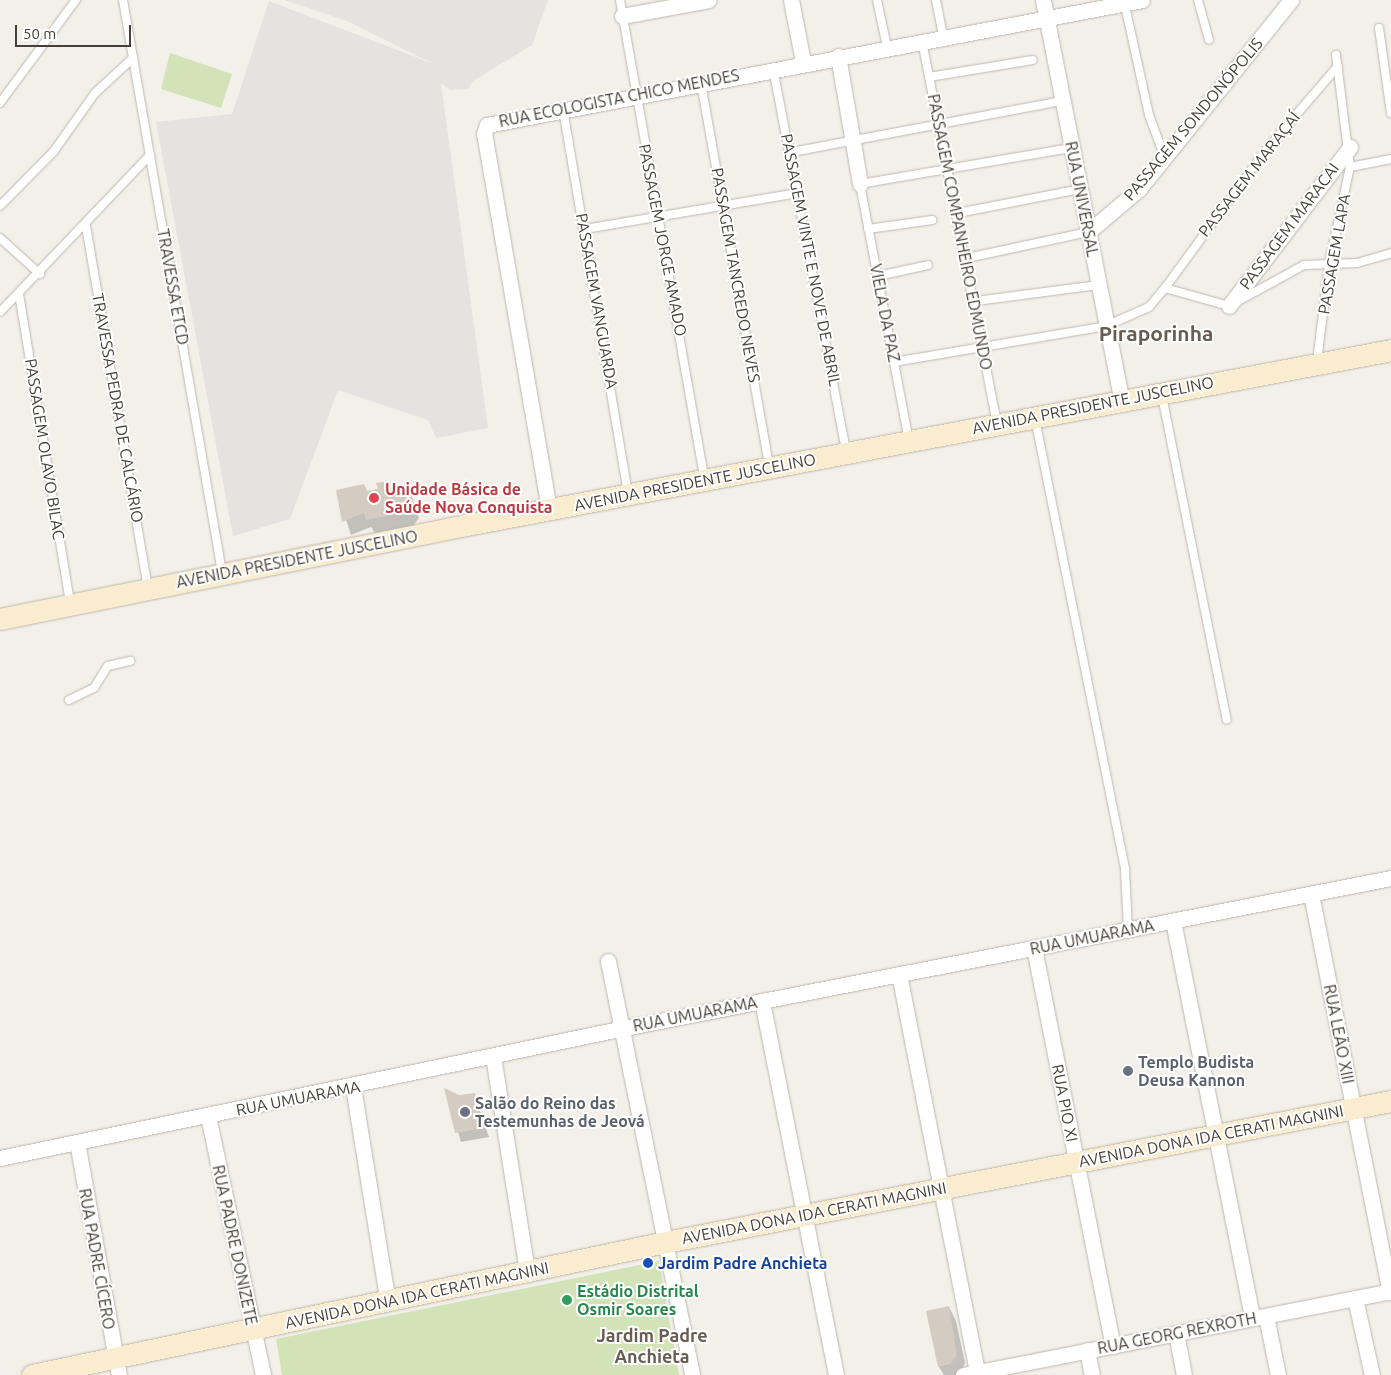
<!DOCTYPE html>
<meta charset="utf-8">
<style>
body{margin:0}
#map{position:relative;width:1391px;height:1375px;overflow:hidden;background:#f3f0ea;font-family:Ubuntu,sans-serif}
div>[style]{position:absolute}
[style*='--x']{left:calc(var(--x)*1px);top:calc(var(--y)*1px);width:calc(var(--w)*1px);rotate:calc(var(--a)*1deg)}
.industrial>*{inset:0;background:#e6e2df}
.green>*{inset:0;background:#d3e3b8}
.shadow>*{inset:0;background:#0003}
.building>*{inset:0;background:#d4cbc1}
.roads{filter:drop-shadow(0 0 1px #beb7ae) drop-shadow(0 0 1px #beb7ae)}
.lane>*{height:8px;margin:-4px;padding:0 4px;transform-origin:4px;border-radius:4px;background:#fff}
.street>*{height:15px;margin:-7.5px;padding:0 7.5px;transform-origin:7.5px;border-radius:7.5px;background:#fff}
.secondary>*{height:21px;margin:-10.5px;padding:0 10.5px;transform-origin:10.5px;border-radius:10.5px;background:#f9eccf}
.dots>*{width:14px;height:14px;translate:-50% -50%;box-sizing:border-box;border:2px solid #fff;border-radius:50%}
span{translate:-50% -50%;white-space:nowrap;text-align:center;line-height:1.15;-webkit-text-stroke:4px #fff;paint-order:stroke}
.street-label{font-size:16px;color:#474039}
.health-label{font-size:16px;color:#be3a42;font-weight:700}
.left{translate:0 -50%;text-align:left}
.worship-label{font-size:16px;color:#5b616d;font-weight:700}
.transit-label{font-size:16px;color:#164399;font-weight:700}
.leisure-label{font-size:16px;color:#27864d;font-weight:700}
.neighbourhood-label{font-size:18px;color:#685d52;font-weight:700}
.district-label{font-size:21px;color:#685d52;font-weight:700}
.scale{position:absolute;left:15px;top:25px;width:116px;height:22px;box-sizing:border-box;border:2px solid #474039;border-top:0;padding-left:6px;font-size:15px;line-height:18px;white-space:nowrap;color:#474039;-webkit-text-stroke:4px #fff;paint-order:stroke}
</style>
<div id="map">
<div class="industrial">
<i style="clip-path:polygon(284px 0,548px 0,532px 45px,473px 81px,468px 89px,450px 90px,441px 83px,488px 428px,436px 438px,428px 420px,338px 390px,290px 519px,233px 536px,156px 122px,232px 114px,269px 1px,434px 64px,347px 21px)"></i>
</div>
<div class="green">
<i style="clip-path:polygon(170px 53px,232px 74px,221px 108px,161px 89px)"></i>
<i style="clip-path:polygon(659px 1261px,679px 1375px,282px 1375px,276px 1339px)"></i>
</div>
<div class="shadow">
<i style="clip-path:polygon(392px 482px,397px 491px,409px 488px,419px 518px,413px 526px,375px 533px,371px 527px,351px 535px,337px 491px,368px 493px)"></i>
<i style="clip-path:polygon(446px 1090px,459px 1096px,474px 1094px,489px 1137px,461px 1142px)"></i>
<i style="clip-path:polygon(949px 1307px,956px 1321px,965px 1363px,960px 1375px,944px 1375px,939px 1367px,928px 1312px)"></i>
</div>
<div class="building">
<i style="clip-path:polygon(393px 481px,395px 490px,410px 487px,412px 504px,405px 512px,366px 520px,364px 513px,342px 522px,336px 490px,364px 484px,367px 491px,378px 489px,376px 483px)"></i>
<i style="clip-path:polygon(444px 1088px,459px 1095px,475px 1093px,485px 1128px,455px 1133px)"></i>
<i style="clip-path:polygon(949px 1306px,957px 1355px,950px 1364px,938px 1367px,926px 1311px)"></i>
</div>
<div class="roads">
<div class="lane">
<i style="--x:123;--y:0;--w:581;--a:80.18"></i>
<i style="--x:620;--y:0;--w:485;--a:80"></i>
<i style="--x:877;--y:0;--w:48;--a:78"></i>
<i style="--x:936;--y:0;--w:38;--a:79"></i>
<i style="--x:1198;--y:0;--w:41;--a:74.6"></i>
<i style="--x:1124;--y:1;--w:117;--a:77.6"></i>
<i style="--x:1149;--y:115;--w:46;--a:69.6"></i>
<i style="--x:1379;--y:28;--w:86;--a:82"></i>
<i style="--x:922;--y:41;--w:388;--a:78.9"></i>
<i style="--x:773;--y:68;--w:391;--a:79.2"></i>
<i style="--x:929;--y:77;--w:105;--a:-9.3"></i>
<i style="--x:701;--y:83;--w:389;--a:79.9"></i>
<i style="--x:0;--y:103;--w:128;--a:-53.6"></i>
<i style="--x:563;--y:109;--w:388;--a:80.4"></i>
<i style="--x:792;--y:152;--w:275;--a:-10.7"></i>
<i style="--x:1350;--y:167;--w:42;--a:-11"></i>
<i style="--x:0;--y:206;--w:77;--a:-45.5"></i>
<i style="--x:54;--y:151;--w:71;--a:-54.7"></i>
<i style="--x:95;--y:93;--w:52;--a:-42.6"></i>
<i style="--x:958;--y:213;--w:124;--a:-11.1"></i>
<i style="--x:86;--y:226;--w:366;--a:80.3"></i>
<i style="--x:585;--y:229;--w:216;--a:-9.6"></i>
<i style="--x:868;--y:229;--w:65;--a:-8"></i>
<i style="--x:0;--y:238;--w:54;--a:42"></i>
<i style="--x:967;--y:258;--w:124;--a:-12.1"></i>
<i style="--x:878;--y:276;--w:51;--a:-12.4"></i>
<i style="--x:1165;--y:288;--w:168;--a:-53.9"></i>
<i style="--x:1264;--y:152;--w:113;--a:-49.3"></i>
<i style="--x:19;--y:294;--w:313;--a:80.6"></i>
<i style="--x:976;--y:301;--w:123;--a:-7.5"></i>
<i style="--x:0;--y:312;--w:217;--a:-46.3"></i>
<i style="--x:894;--y:362;--w:215;--a:-9.6"></i>
<i style="--x:1106;--y:326;--w:47;--a:-23.8"></i>
<i style="--x:1149;--y:307;--w:25;--a:-50"></i>
<i style="--x:1165;--y:288;--w:66;--a:15.7"></i>
<i style="--x:1229;--y:306;--w:85;--a:-28.7"></i>
<i style="--x:1304;--y:265;--w:53;--a:-2.2"></i>
<i style="--x:1357;--y:263;--w:35;--a:-16"></i>
<i style="--x:1317;--y:362;--w:99;--a:-83"></i>
<i style="--x:1329;--y:264;--w:99;--a:-77.8"></i>
<i style="--x:1350;--y:167;--w:113;--a:-97.1"></i>
<i style="--x:1162;--y:396;--w:330;--a:78.7"></i>
<i style="--x:1035;--y:418;--w:461;--a:78.7"></i>
<i style="--x:1125;--y:870;--w:60;--a:87.1"></i>
<i style="--x:909;--y:441;--w:262;--a:-100.8"></i>
<i style="--x:860;--y:184;--w:214;--a:-9.7"></i>
<i style="--x:69;--y:700;--w:28;--a:-26"></i>
<i style="--x:94;--y:688;--w:26;--a:-58"></i>
<i style="--x:108;--y:666;--w:23;--a:-13"></i>
</div>
<div class="street">
<i style="--x:791;--y:0;--w:63;--a:79"></i>
<i style="--x:1043;--y:0;--w:407;--a:78.9"></i>
<i style="--x:622;--y:16;--w:88;--a:-10.4"></i>
<i style="--x:838;--y:56;--w:130;--a:80.2"></i>
<i style="--x:1088;--y:232;--w:67;--a:-40.1"></i>
<i style="--x:1139;--y:189;--w:243;--a:-51.2"></i>
<i style="--x:1229;--y:306;--w:200;--a:-52.7"></i>
<i style="--x:549;--y:509;--w:381;--a:-99.8"></i>
<i style="--x:484;--y:134;--w:9;--a:-72"></i>
<i style="--x:487;--y:125;--w:667;--a:-10.8"></i>
<i style="--x:1311;--y:894;--w:406;--a:78.8"></i>
<i style="--x:1173;--y:921;--w:405;--a:78.7"></i>
<i style="--x:1034;--y:948;--w:406;--a:78.8"></i>
<i style="--x:608;--y:961;--w:422;--a:78.5"></i>
<i style="--x:899;--y:974;--w:406;--a:78.9"></i>
<i style="--x:762;--y:1001;--w:381;--a:78.8"></i>
<i style="--x:493;--y:1056;--w:218;--a:81"></i>
<i style="--x:353;--y:1087;--w:219;--a:80.8"></i>
<i style="--x:208;--y:1116;--w:265;--a:78"></i>
<i style="--x:77;--y:1142;--w:237;--a:79.8"></i>
<i style="--x:0;--y:1158;--w:637;--a:-11.77"></i>
<i style="--x:624;--y:1028;--w:782;--a:-11.07"></i>
<i style="--x:1355;--y:1298;--w:79;--a:77.6"></i>
<i style="--x:1266;--y:1316;--w:60;--a:78.5"></i>
<i style="--x:1176;--y:1333;--w:43;--a:79.2"></i>
<i style="--x:1087;--y:1350;--w:25;--a:79"></i>
<i style="--x:963;--y:1375;--w:436;--a:-11.1"></i>
</div>
<div class="secondary">
<i style="--x:0;--y:619;--w:475;--a:-11.4"></i>
<i style="--x:466;--y:525;--w:941;--a:-10.71"></i>
<i style="--x:32;--y:1375;--w:648;--a:-11.85"></i>
<i style="--x:666;--y:1242;--w:739;--a:-11.01"></i>
</div>
</div>
<div class="dots">
<i style="left:374px;top:498px;background:#e0444e"></i>
<i style="left:1128px;top:1071px;background:#6b7280"></i>
<i style="left:465px;top:1112px;background:#6b7280"></i>
<i style="left:648px;top:1263px;background:#1a4fb4"></i>
<i style="left:567px;top:1300px;background:#2e9e5b"></i>
</div>
<div class="street-label">
<span style="left:619px;top:98px;rotate:-11deg">RUA ECOLOGISTA CHICO MENDES</span>
<span style="left:1193px;top:119px;rotate:-50deg">PASSAGEM SONDONÓPOLIS</span>
<span style="left:1249px;top:174px;rotate:-52deg">PASSAGEM MARAÇAÍ</span>
<span style="left:1082px;top:199px;rotate:79deg">RUA UNIVERSAL</span>
<span style="left:1289px;top:226px;rotate:-53deg">PASSAGEM MARACAI</span>
<span style="left:960px;top:232px;rotate:79deg">PASSAGEM COMPANHEIRO EDMUNDO</span>
<span style="left:663px;top:240px;rotate:79deg">PASSAGEM JORGE AMADO</span>
<span style="left:1334px;top:254px;rotate:-80deg">PASSAGEM LAPA</span>
<span style="left:811px;top:260px;rotate:79deg">PASSAGEM VINTE E NOVE DE ABRIL</span>
<span style="left:736px;top:275px;rotate:80deg">PASSAGEM TANCREDO NEVES</span>
<span style="left:173px;top:287px;rotate:80deg">TRAVESSA ETCD</span>
<span style="left:597px;top:301px;rotate:80deg">PASSAGEM VANGUARDA</span>
<span style="left:885px;top:313px;rotate:79deg">VIELA DA PAZ</span>
<span style="left:1093px;top:405px;rotate:-11deg">AVENIDA PRESIDENTE JUSCELINO</span>
<span style="left:118px;top:408px;rotate:80deg">TRAVESSA PEDRA DE CALCÁRIO</span>
<span style="left:45px;top:449px;rotate:81deg">PASSAGEM OLAVO BILAC</span>
<span style="left:695px;top:482px;rotate:-11deg">AVENIDA PRESIDENTE JUSCELINO</span>
<span style="left:297px;top:559px;rotate:-11deg">AVENIDA PRESIDENTE JUSCELINO</span>
<span style="left:1092px;top:937px;rotate:-11deg">RUA UMUARAMA</span>
<span style="left:695px;top:1014px;rotate:-11deg">RUA UMUARAMA</span>
<span style="left:1339px;top:1034px;rotate:79deg">RUA LEÃO XIII</span>
<span style="left:298px;top:1098px;rotate:-11deg">RUA UMUARAMA</span>
<span style="left:1065px;top:1103px;rotate:79deg">RUA PIO XI</span>
<span style="left:1211px;top:1136px;rotate:-11deg">AVENIDA DONA IDA CERATI MAGNINI</span>
<span style="left:814px;top:1213px;rotate:-11deg">AVENIDA DONA IDA CERATI MAGNINI</span>
<span style="left:235px;top:1245px;rotate:78deg">RUA PADRE DONIZETE</span>
<span style="left:97px;top:1259px;rotate:80deg">RUA PADRE CÍCERO</span>
<span style="left:417px;top:1295px;rotate:-12deg">AVENIDA DONA IDA CERATI MAGNINI</span>
<span style="left:1177px;top:1333px;rotate:-11deg">RUA GEORG REXROTH</span>
</div>
<div class="health-label">
<span class="left" style="left:385px;top:498px">Unidade Básica de<br>Saúde Nova Conquista</span>
</div>
<div class="worship-label">
<span class="left" style="left:1138px;top:1071px">Templo Budista<br>Deusa Kannon</span>
<span class="left" style="left:475px;top:1112px">Salão do Reino das<br>Testemunhas de Jeová</span>
</div>
<div class="transit-label">
<span class="left" style="left:658px;top:1263px">Jardim Padre Anchieta</span>
</div>
<div class="leisure-label">
<span class="left" style="left:577px;top:1300px">Estádio Distrital<br>Osmir Soares</span>
</div>
<div class="neighbourhood-label">
<span style="left:652px;top:1346px">Jardim Padre<br>Anchieta</span>
</div>
<div class="district-label">
<span style="left:1156px;top:333px">Piraporinha</span>
</div>
<div class="scale">50 m</div>
</div>
